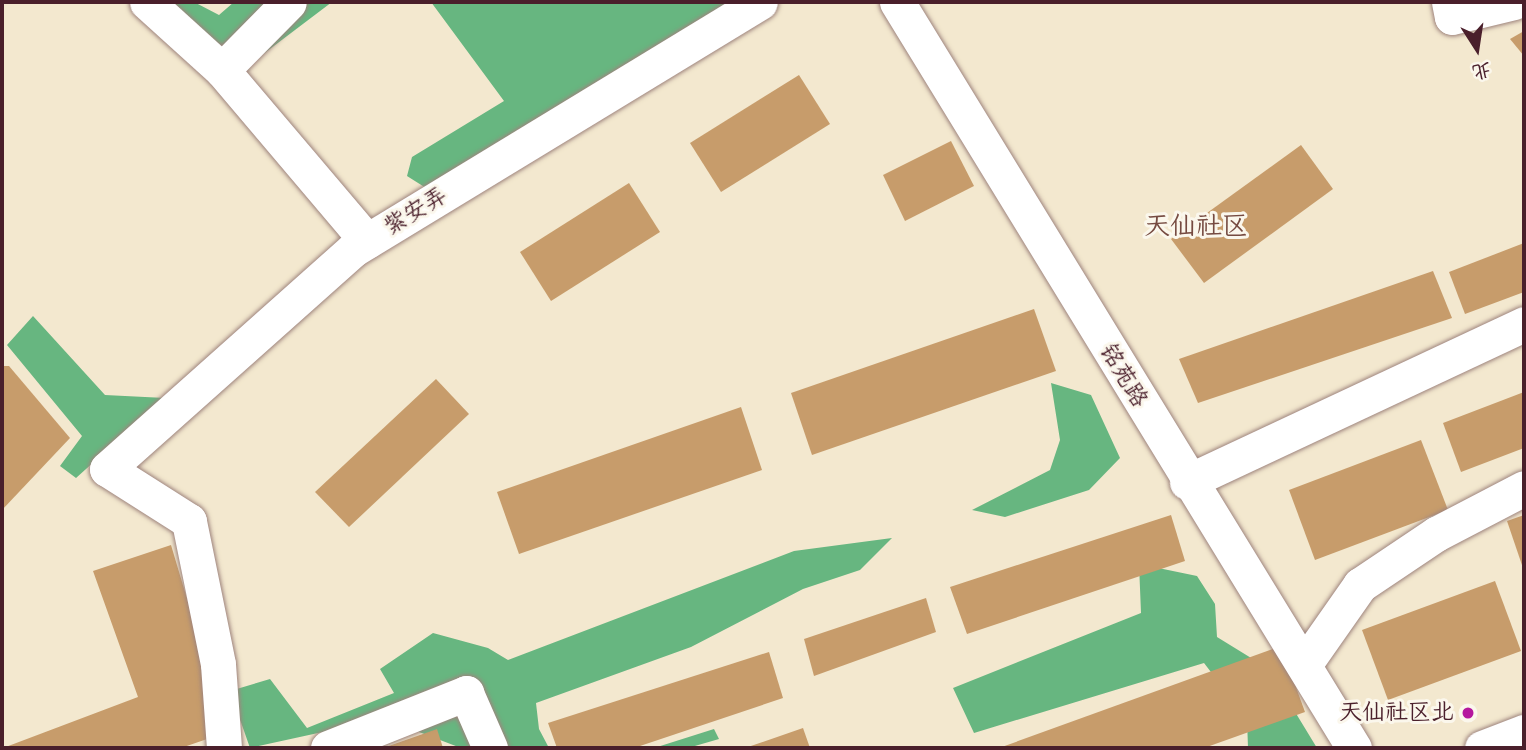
<!DOCTYPE html>
<meta charset="utf-8">
<style>
body{margin:0}
#map{position:relative;width:1526px;height:750px;overflow:hidden;background:#f3e8cf;font-family:Kalam,"LXGW WenKai TC",sans-serif}
div>[style]{position:absolute}
[style*='--x']{left:calc(var(--x)*1px);top:calc(var(--y)*1px);width:calc(var(--w)*1px);rotate:calc(var(--a)*1deg)}
.forest>*{inset:0;background:#67b680}
.building>*{inset:0;background:#c79c6b}
.roads{filter:drop-shadow(0 0 2px #9e847d) drop-shadow(0 0 2px #9e847d)}
.minor>*{height:35px;margin:-17.5px;padding:0 17.5px;transform-origin:17.5px;border-radius:17.5px;background:#fff}
.dots>*{width:19px;height:19px;translate:-50% -50%;box-sizing:border-box;border:4px solid #fbf7ec;border-radius:50%}
span{translate:-50% -50%;white-space:nowrap;text-align:center;line-height:1.15;-webkit-text-stroke:6px #fbf7ec;paint-order:stroke}
.street-label{font-size:23px;color:#4a1f2b}
.poi-label{font-size:23px;color:#4a1f2b}
.right{translate:-100% -50%;text-align:right}
.quarter-label{font-size:26px;color:#764b41}
.frame{position:absolute;inset:0;border:4px solid #4a1f2b;pointer-events:none}
.north{position:absolute;left:1442px;top:14px;width:70px;height:70px;-webkit-text-stroke:5px #fbf7ec;paint-order:stroke;rotate:168deg;font-size:19px;font-weight:700;line-height:28px;text-align:center;color:#4a1f2b}
.north::after{content:'';display:block;margin:auto;width:24px;height:32px;background:#4a1f2b;clip-path:polygon(50% 0,100% 100%,50% 72%,0 100%)}
</style>
<div id="map">
<div class="forest">
<i style="clip-path:polygon(154px 2px,194px 2px,219px 15px,234px 2px,332px 2px,234px 76px)"></i>
<i style="clip-path:polygon(431px 2px,730px 2px,426px 188px,407px 176px,412px 157px,504px 101px)"></i>
<i style="clip-path:polygon(33px 316px,105px 395px,165px 398px,76px 478px,60px 466px,82px 436px,7px 345px)"></i>
<i style="clip-path:polygon(1051px 383px,1091px 395px,1120px 458px,1089px 490px,1005px 517px,972px 510px,1050px 470px,1060px 440px)"></i>
<i style="clip-path:polygon(892px 538px,860px 570px,803px 589px,691px 647px,536px 703px,539px 729px,549px 748px,461px 748px,406px 727px,341px 728px,250px 748px,230px 691px,270px 679px,307px 728px,394px 693px,380px 669px,433px 633px,488px 648px,508px 660px,794px 551px)"></i>
<i style="clip-path:polygon(1139px 564px,1197px 576px,1215px 604px,1217px 637px,1269px 669px,1317px 748px,1248px 748px,1247px 719px,1204px 663px,974px 733px,953px 688px,1141px 613px)"></i>
<i style="clip-path:polygon(714px 729px,719px 739px,688px 748px,654px 748px)"></i>
</div>
<div class="building">
<i style="clip-path:polygon(1524px 31px,1524px 56px,1510px 39px)"></i>
<i style="clip-path:polygon(799px 75px,830px 124px,721px 192px,690px 143px)"></i>
<i style="clip-path:polygon(951px 141px,974px 186px,905px 221px,883px 175px)"></i>
<i style="clip-path:polygon(1301px 145px,1333px 189px,1204px 283px,1171px 239px)"></i>
<i style="clip-path:polygon(629px 183px,660px 232px,551px 301px,520px 252px)"></i>
<i style="clip-path:polygon(1524px 243px,1524px 292px,1465px 314px,1449px 272px)"></i>
<i style="clip-path:polygon(1433px 271px,1452px 318px,1198px 403px,1179px 359px)"></i>
<i style="clip-path:polygon(1034px 309px,1056px 371px,812px 455px,791px 393px)"></i>
<i style="clip-path:polygon(2px 366px,9px 366px,70px 438px,2px 510px)"></i>
<i style="clip-path:polygon(436px 379px,469px 414px,349px 527px,315px 492px)"></i>
<i style="clip-path:polygon(1524px 392px,1524px 448px,1461px 472px,1443px 423px)"></i>
<i style="clip-path:polygon(741px 407px,762px 470px,519px 554px,497px 492px)"></i>
<i style="clip-path:polygon(1421px 440px,1448px 510px,1315px 560px,1289px 490px)"></i>
<i style="clip-path:polygon(1171px 515px,1185px 561px,967px 634px,950px 587px)"></i>
<i style="clip-path:polygon(1524px 515px,1524px 571px,1507px 521px)"></i>
<i style="clip-path:polygon(171px 545px,211px 679px,210px 738px,181px 748px,3px 748px,138px 697px,93px 571px)"></i>
<i style="clip-path:polygon(1495px 581px,1521px 651px,1388px 700px,1362px 630px)"></i>
<i style="clip-path:polygon(926px 598px,936px 632px,814px 676px,804px 639px)"></i>
<i style="clip-path:polygon(1281px 646px,1305px 712px,1204px 748px,999px 748px)"></i>
<i style="clip-path:polygon(769px 652px,783px 698px,634px 748px,557px 748px,548px 723px)"></i>
<i style="clip-path:polygon(803px 728px,810px 748px,745px 748px)"></i>
<i style="clip-path:polygon(437px 729px,443px 748px,383px 748px)"></i>
</div>
<div class="roads">
<div class="minor">
<i style="--x:147;--y:2;--w:101;--a:42.2"></i>
<i style="--x:222;--y:70;--w:224;--a:49.7"></i>
<i style="--x:897;--y:2;--w:875;--a:58.51"></i>
<i style="--x:1449;--y:2;--w:15;--a:79"></i>
<i style="--x:1452;--y:17;--w:64;--a:-13.6"></i>
<i style="--x:222;--y:70;--w:95;--a:-45.4"></i>
<i style="--x:1187;--y:482;--w:372;--a:-25.1"></i>
<i style="--x:1304;--y:665;--w:98;--a:-55"></i>
<i style="--x:1360;--y:585;--w:92;--a:-33.9"></i>
<i style="--x:1436;--y:534;--w:99;--a:-27.6"></i>
<i style="--x:224;--y:748;--w:84;--a:-94.1"></i>
<i style="--x:218;--y:664;--w:146;--a:-101.5"></i>
<i style="--x:189;--y:521;--w:97;--a:-147.6"></i>
<i style="--x:107;--y:469;--w:331;--a:-41.7"></i>
<i style="--x:354;--y:249;--w:475;--a:-31.3"></i>
<i style="--x:328;--y:748;--w:149;--a:-21.7"></i>
<i style="--x:466;--y:693;--w:60;--a:66.4"></i>
<i style="--x:1482;--y:748;--w:45;--a:-20.9"></i>
</div>
</div>
<div class="dots">
<i style="left:1468px;top:713px;background:#b5179e"></i>
</div>
<div class="street-label">
<span style="left:416px;top:212px;rotate:-31deg">紫安弄</span>
<span style="left:1123px;top:376px;rotate:59deg">铭苑路</span>
</div>
<div class="poi-label">
<span class="right" style="left:1454px;top:713px">天仙社区北</span>
</div>
<div class="quarter-label">
<span style="left:1196px;top:228px">天仙社区</span>
</div>
<div class="frame"></div>
<div class="north">北</div>
</div>
